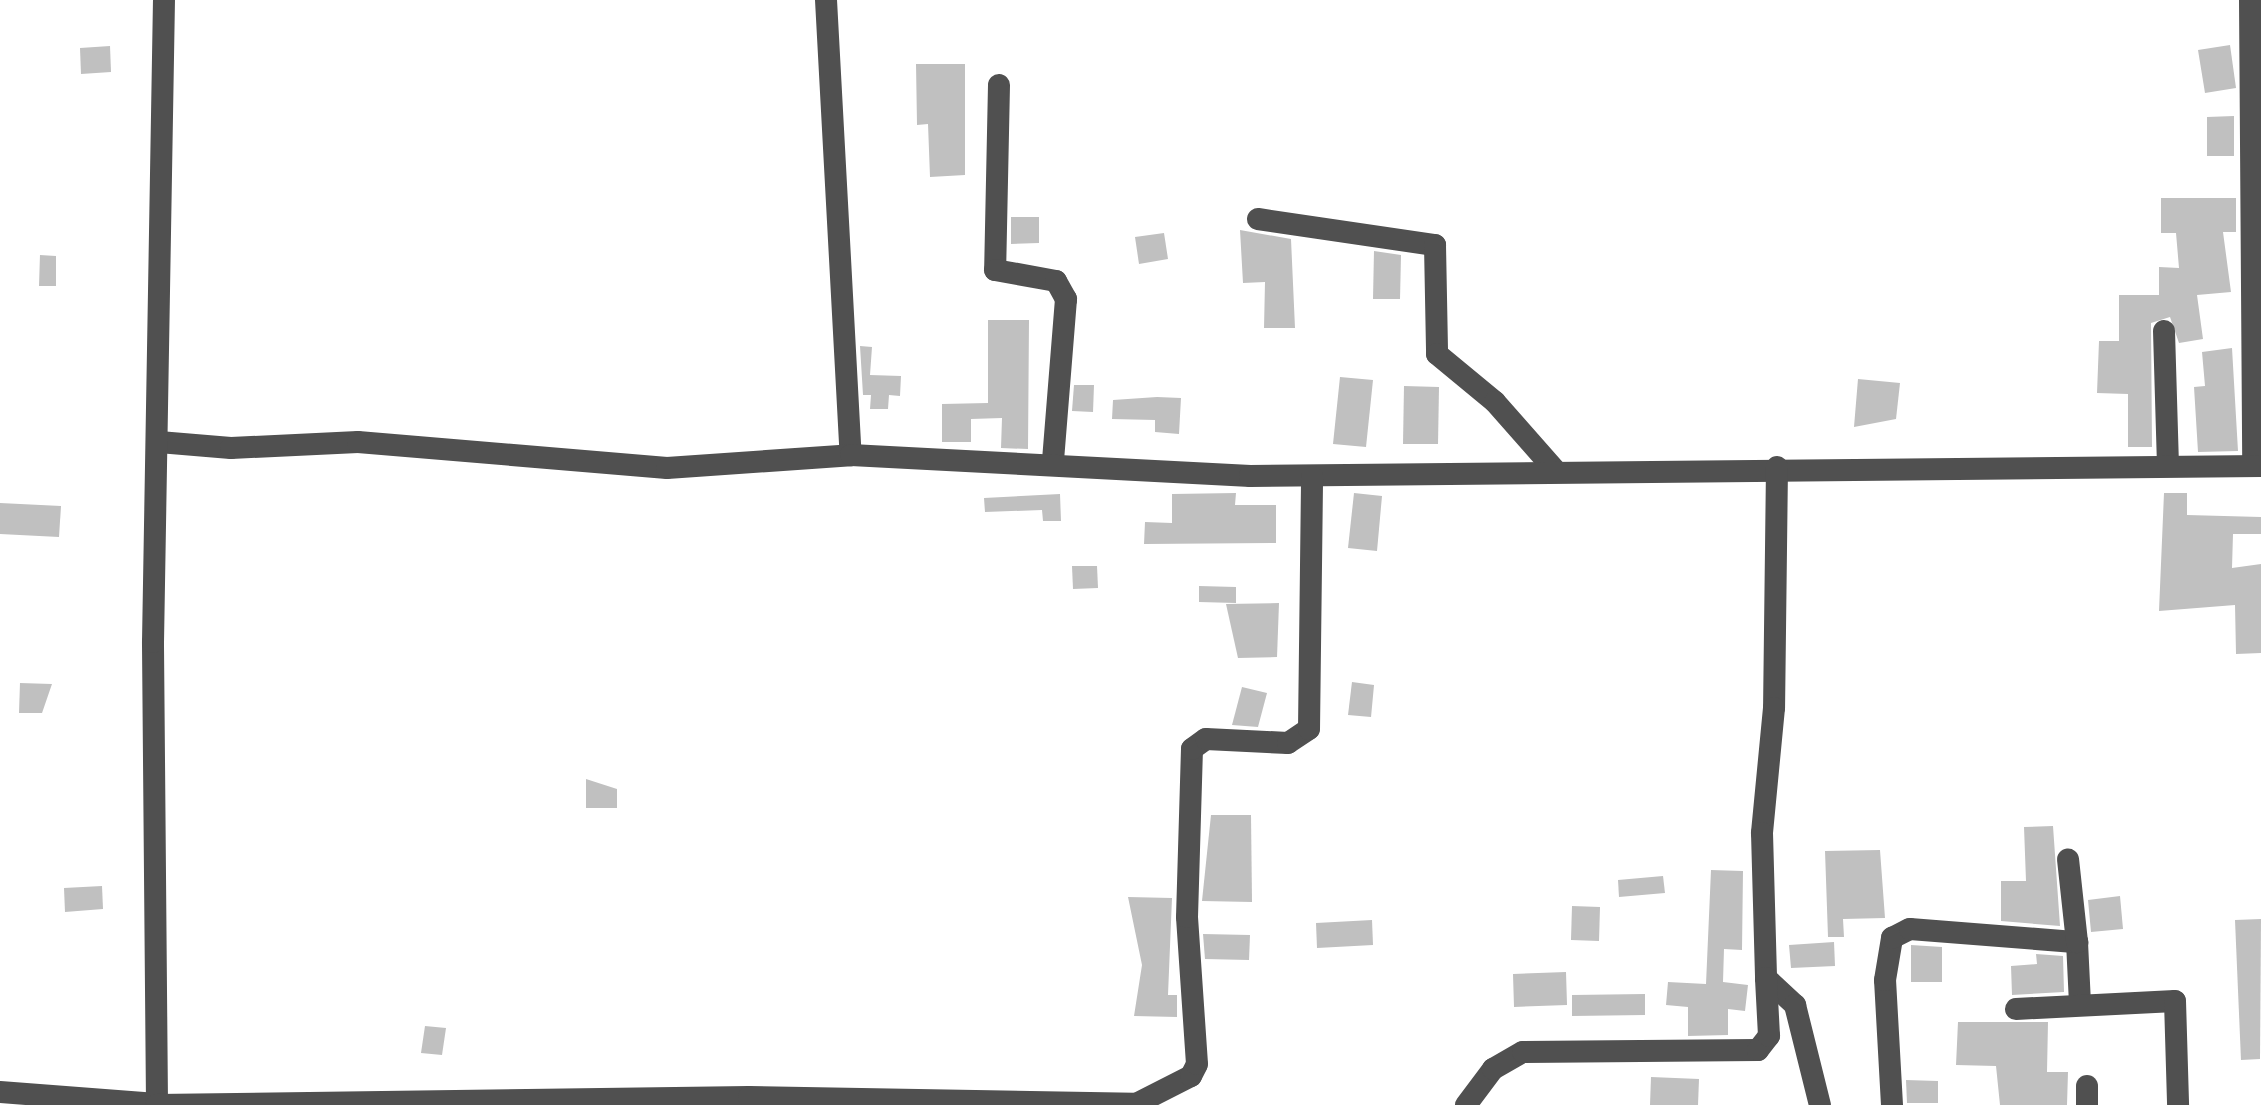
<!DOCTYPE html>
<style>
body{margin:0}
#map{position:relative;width:2261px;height:1105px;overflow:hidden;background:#fff;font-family:Manrope,sans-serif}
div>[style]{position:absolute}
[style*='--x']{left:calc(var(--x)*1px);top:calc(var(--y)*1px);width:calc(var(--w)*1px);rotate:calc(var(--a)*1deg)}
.building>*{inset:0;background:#c0c0c0}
.minor>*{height:22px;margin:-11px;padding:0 11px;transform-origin:11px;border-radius:11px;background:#505050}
span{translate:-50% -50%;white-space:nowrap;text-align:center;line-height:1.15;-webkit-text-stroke:8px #fff;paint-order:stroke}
</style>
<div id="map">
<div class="building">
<i style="clip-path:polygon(2230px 45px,2236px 88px,2205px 93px,2198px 50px)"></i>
<i style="clip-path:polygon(110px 46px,111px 72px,81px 74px,80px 48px)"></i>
<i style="clip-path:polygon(916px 64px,965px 64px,965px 175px,930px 177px,928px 124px,917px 125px)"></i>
<i style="clip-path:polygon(2234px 116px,2234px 156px,2207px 156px,2207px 117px)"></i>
<i style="clip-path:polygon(2161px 198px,2236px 198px,2236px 232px,2223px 232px,2231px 292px,2197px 295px,2203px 339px,2179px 343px,2170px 317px,2151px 323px,2152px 447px,2128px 447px,2128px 394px,2097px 393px,2099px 341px,2119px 341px,2119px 295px,2159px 295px,2159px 267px,2179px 268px,2176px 233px,2161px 233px)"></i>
<i style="clip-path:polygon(1011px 217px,1039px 217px,1039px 243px,1011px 244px)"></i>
<i style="clip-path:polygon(1240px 230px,1291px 239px,1295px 328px,1264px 328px,1265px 282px,1243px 283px)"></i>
<i style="clip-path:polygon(1164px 233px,1168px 259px,1139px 264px,1135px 237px)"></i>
<i style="clip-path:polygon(1374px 251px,1401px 255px,1400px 299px,1373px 299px)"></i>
<i style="clip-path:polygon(40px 255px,56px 256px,56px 286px,39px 286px)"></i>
<i style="clip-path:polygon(988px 320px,1029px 320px,1028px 449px,1001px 448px,1002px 418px,971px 419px,971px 442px,942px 442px,942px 404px,988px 403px)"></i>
<i style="clip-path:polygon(860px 346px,872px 347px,870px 375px,901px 376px,900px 396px,889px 395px,888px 409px,870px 409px,871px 395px,863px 395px)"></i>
<i style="clip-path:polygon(2232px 348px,2238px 451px,2198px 452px,2194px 387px,2205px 386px,2202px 352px)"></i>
<i style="clip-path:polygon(1340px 377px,1373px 380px,1366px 447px,1333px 444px)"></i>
<i style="clip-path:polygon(1858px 379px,1900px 383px,1896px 419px,1854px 427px)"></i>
<i style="clip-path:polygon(1074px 385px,1094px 385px,1093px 412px,1072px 411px)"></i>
<i style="clip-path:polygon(1404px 386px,1439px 387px,1438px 444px,1403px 444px)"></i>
<i style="clip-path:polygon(1157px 397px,1181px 398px,1179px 434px,1155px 432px,1155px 420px,1112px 419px,1113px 400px)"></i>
<i style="clip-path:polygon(1236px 493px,1235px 505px,1276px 505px,1276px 543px,1144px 544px,1145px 522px,1172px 523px,1172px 494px)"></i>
<i style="clip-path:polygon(1354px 493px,1382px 496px,1377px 551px,1348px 548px)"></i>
<i style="clip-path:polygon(2164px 493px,2187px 493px,2187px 515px,2261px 517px,2261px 534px,2233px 534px,2232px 568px,2261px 564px,2261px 653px,2236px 654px,2235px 605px,2159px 611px)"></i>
<i style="clip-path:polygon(1060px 494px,1061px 521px,1043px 521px,1042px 510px,985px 512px,984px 498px)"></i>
<i style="clip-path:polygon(0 503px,61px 506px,59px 537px,0 534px)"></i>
<i style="clip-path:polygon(1072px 566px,1097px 566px,1098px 588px,1073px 589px)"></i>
<i style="clip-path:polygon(1199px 586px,1236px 587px,1236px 603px,1199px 602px)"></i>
<i style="clip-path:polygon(1279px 603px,1277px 657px,1238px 658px,1226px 604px)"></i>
<i style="clip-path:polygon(1352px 682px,1374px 685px,1371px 717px,1348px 715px)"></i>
<i style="clip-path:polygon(20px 683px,52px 684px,42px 713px,19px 713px)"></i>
<i style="clip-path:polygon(1242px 687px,1267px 693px,1258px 727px,1232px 725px)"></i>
<i style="clip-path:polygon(586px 779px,617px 789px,617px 808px,586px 808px)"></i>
<i style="clip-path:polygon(1211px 815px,1251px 815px,1252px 902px,1202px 901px)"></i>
<i style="clip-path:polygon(2053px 826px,2060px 926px,2001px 921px,2001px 881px,2026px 881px,2024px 827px)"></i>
<i style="clip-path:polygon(1880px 850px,1885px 918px,1843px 919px,1844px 937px,1828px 937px,1825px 851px)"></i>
<i style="clip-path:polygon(1711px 870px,1743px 871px,1742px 950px,1724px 949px,1723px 982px,1748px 985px,1745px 1011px,1728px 1009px,1728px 1035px,1688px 1036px,1688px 1007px,1666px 1005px,1668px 982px,1706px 984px)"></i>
<i style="clip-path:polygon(1663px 876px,1665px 893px,1619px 897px,1618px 880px)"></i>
<i style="clip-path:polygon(102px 886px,103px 909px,65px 912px,64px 888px)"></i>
<i style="clip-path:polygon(2120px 896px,2123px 929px,2091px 932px,2088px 900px)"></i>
<i style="clip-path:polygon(1128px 897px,1172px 898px,1168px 995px,1177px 995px,1177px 1017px,1134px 1016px,1142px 965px)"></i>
<i style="clip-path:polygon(1572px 906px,1600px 907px,1599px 941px,1571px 940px)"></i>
<i style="clip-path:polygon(2261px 919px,2260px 1059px,2241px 1060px,2235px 920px)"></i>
<i style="clip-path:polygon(1372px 920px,1373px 945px,1317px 948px,1316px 923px)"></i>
<i style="clip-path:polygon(1203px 934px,1250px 935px,1249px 960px,1205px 959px)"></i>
<i style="clip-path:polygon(1834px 942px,1835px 966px,1791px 968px,1789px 945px)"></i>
<i style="clip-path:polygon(1911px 945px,1942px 947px,1942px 982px,1911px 982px)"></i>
<i style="clip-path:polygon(2036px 954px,2063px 956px,2064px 992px,2012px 995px,2011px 966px,2037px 964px)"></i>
<i style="clip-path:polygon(1566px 972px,1567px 1005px,1514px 1007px,1513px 974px)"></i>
<i style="clip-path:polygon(1645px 994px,1645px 1015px,1572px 1016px,1572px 995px)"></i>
<i style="clip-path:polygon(1958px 1022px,2048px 1022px,2047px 1072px,2068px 1072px,2067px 1105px,2000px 1105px,1996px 1066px,1956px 1065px)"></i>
<i style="clip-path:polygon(425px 1026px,446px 1028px,442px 1055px,421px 1053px)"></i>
<i style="clip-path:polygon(1651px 1077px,1699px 1079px,1698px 1105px,1650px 1105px)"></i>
<i style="clip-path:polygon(1906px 1080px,1938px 1081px,1938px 1103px,1907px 1103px)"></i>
</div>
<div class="minor">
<i style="--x:826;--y:0;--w:456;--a:86.9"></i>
<i style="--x:2250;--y:0;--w:466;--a:89.6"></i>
<i style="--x:999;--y:85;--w:185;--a:91.2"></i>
<i style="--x:995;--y:270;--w:62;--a:10.2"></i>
<i style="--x:1056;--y:281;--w:21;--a:61"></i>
<i style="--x:1066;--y:299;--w:163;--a:94.6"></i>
<i style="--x:1258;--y:219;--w:179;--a:8.4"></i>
<i style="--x:1435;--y:245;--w:109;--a:88.9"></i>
<i style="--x:1437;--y:354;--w:75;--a:39.6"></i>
<i style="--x:1495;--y:402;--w:91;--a:48.6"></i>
<i style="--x:2164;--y:331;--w:135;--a:88.3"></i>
<i style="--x:159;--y:442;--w:72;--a:4.8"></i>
<i style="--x:231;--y:448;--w:127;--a:-2.7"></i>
<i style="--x:358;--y:442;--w:310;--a:4.8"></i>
<i style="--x:667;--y:468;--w:184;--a:-4"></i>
<i style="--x:851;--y:455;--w:400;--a:3"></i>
<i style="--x:1250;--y:476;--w:1011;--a:-0.57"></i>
<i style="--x:1777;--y:467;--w:241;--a:90.7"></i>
<i style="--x:1774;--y:708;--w:126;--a:95.5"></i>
<i style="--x:1762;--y:833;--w:145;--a:88.4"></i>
<i style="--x:1766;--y:978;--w:40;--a:43"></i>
<i style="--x:1795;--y:1005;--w:103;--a:76"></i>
<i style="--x:2077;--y:942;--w:62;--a:87.2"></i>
<i style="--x:2016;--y:1009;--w:159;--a:-2.9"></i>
<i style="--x:2175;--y:1001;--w:104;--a:88.3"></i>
<i style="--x:0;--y:1092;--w:157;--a:4.4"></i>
<i style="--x:157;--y:1104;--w:462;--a:-90.5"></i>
<i style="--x:153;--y:642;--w:642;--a:-89.02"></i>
<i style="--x:157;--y:1105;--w:592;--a:-0.77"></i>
<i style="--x:749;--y:1097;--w:385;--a:1"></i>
<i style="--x:1134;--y:1105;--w:64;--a:-27"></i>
<i style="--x:1191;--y:1076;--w:13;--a:-63"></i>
<i style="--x:1197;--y:1064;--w:147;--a:-93.9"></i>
<i style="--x:1187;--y:917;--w:168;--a:-88.3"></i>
<i style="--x:1192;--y:749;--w:17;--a:-36"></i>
<i style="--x:1206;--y:739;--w:82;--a:2.8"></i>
<i style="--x:1288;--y:743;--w:25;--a:-34"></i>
<i style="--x:1309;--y:729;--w:252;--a:-89.3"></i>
<i style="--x:1466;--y:1105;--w:45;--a:-53.1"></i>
<i style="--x:1493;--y:1069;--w:34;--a:-30"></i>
<i style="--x:1523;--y:1052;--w:235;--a:-0.5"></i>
<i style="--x:1758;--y:1050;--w:18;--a:-52"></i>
<i style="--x:1769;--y:1036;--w:58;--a:-93"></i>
<i style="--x:1892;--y:1105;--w:125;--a:-93.2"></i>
<i style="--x:1885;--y:980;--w:43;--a:-80.5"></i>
<i style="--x:1892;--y:938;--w:20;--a:-27"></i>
<i style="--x:1910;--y:929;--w:168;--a:4.5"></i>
<i style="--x:2077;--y:942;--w:83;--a:-96.2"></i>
<i style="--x:2087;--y:1105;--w:19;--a:-90"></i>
</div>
</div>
